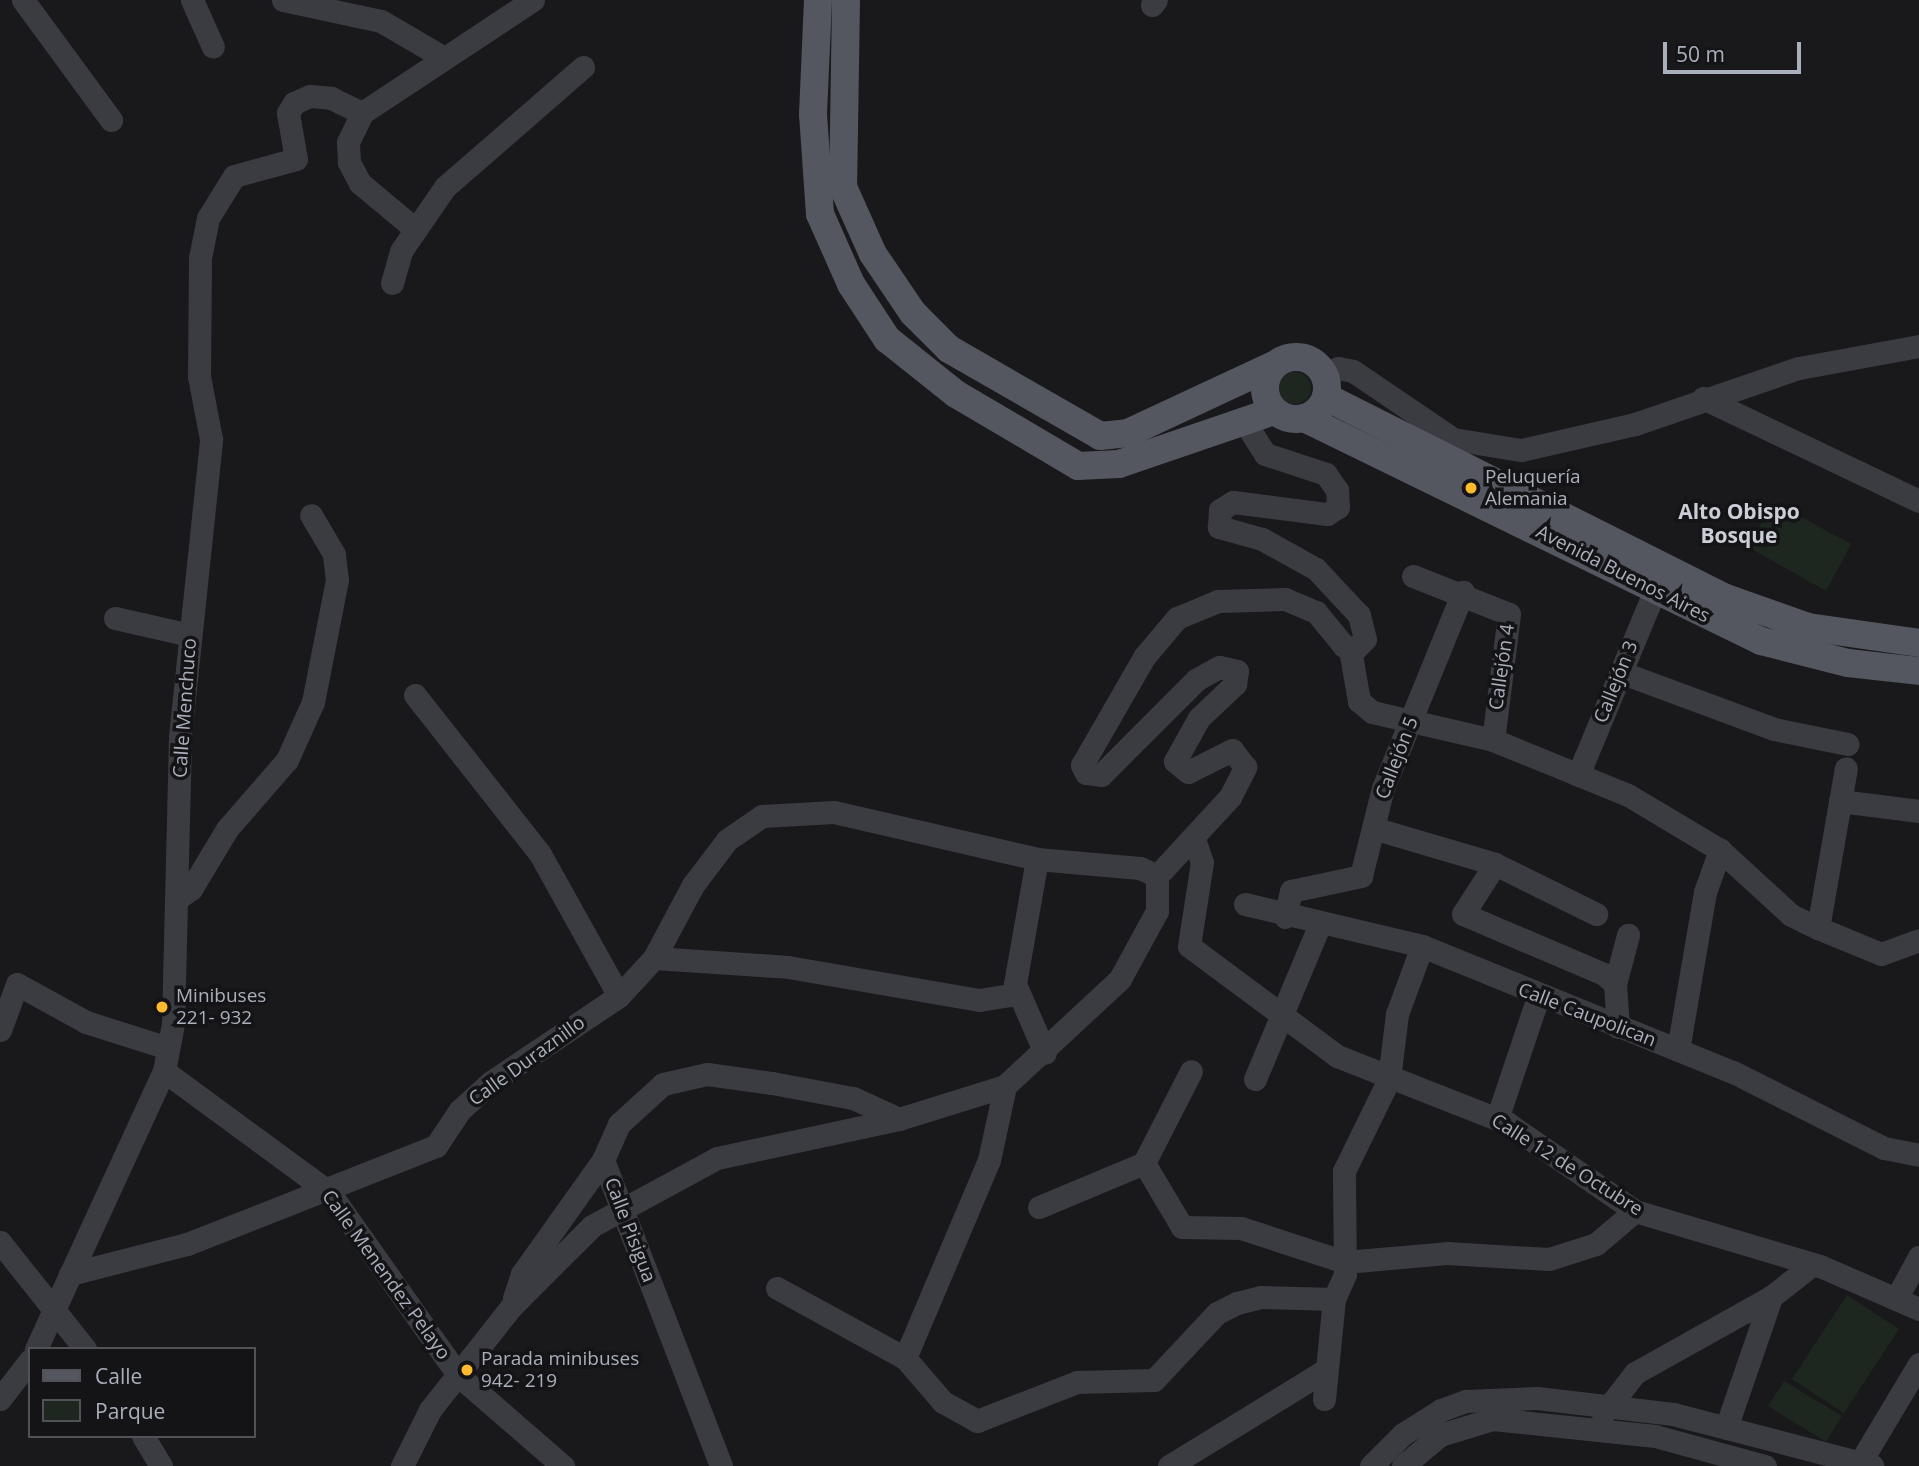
<!DOCTYPE html>
<meta charset="utf-8">
<style>
body{margin:0}
#map{position:relative;width:1919px;height:1466px;overflow:hidden;background:#19191b;font-family:"Open Sans",sans-serif}
div>[style]{position:absolute}
[style*='--x']{left:calc(var(--x)*1px);top:calc(var(--y)*1px);width:calc(var(--w)*1px);rotate:calc(var(--a)*1deg)}
.green>*{inset:0;background:#1e271f}
.round{border-radius:50%}
.minor>*{height:23px;margin:-11.5px;padding:0 11.5px;transform-origin:11.5px;border-radius:11.5px;background:#3b3c42}
.major>*{height:28px;margin:-14px;padding:0 14px;transform-origin:14px;border-radius:14px;background:#555760}
.major>.ring{margin:-14px;padding:0;box-sizing:content-box;background:none;border:28px solid #555760;border-radius:50%}
.dots>*{width:19px;height:19px;translate:-50% -50%;box-sizing:border-box;border:4px solid #141416;border-radius:50%}
span{translate:-50% -50%;white-space:nowrap;text-align:center;line-height:1.15;-webkit-text-stroke:7px #141416;paint-order:stroke}
.poi-label{font-size:19px;color:#aaafbc}
.left{translate:0 -50%;text-align:left}
.street-label{font-size:19px;color:#aaafbc}
.neighbourhood-label{font-size:21px;color:#cbced7;font-weight:700}
.legend{position:absolute;left:28px;top:1347px;width:228px;height:91px;box-sizing:border-box;background:#141416;border:2px solid #505258;margin:0;padding:9px 12px;list-style:none;font-size:21px;color:#aaafbc}
.legend li{display:flex;align-items:center;gap:14px;height:35px}
.legend b{width:35px;border:2px solid #505258}
.scale{position:absolute;left:1663px;top:42px;width:138px;height:32px;box-sizing:border-box;border:4px solid #aaafbc;border-top:0;padding-left:9px;font-size:21px;line-height:24px;white-space:nowrap;color:#aaafbc;-webkit-text-stroke:5px #141416;paint-order:stroke}
</style>
<div id="map">
<div class="green">
<i class="round" style="left:1279px;top:372px;width:32px;height:32px"></i>
<i style="clip-path:polygon(1773px 502px,1851px 544px,1826px 591px,1748px 547px)"></i>
<i style="clip-path:polygon(1847px 1295px,1899px 1329px,1844px 1413px,1792px 1379px)"></i>
<i style="clip-path:polygon(1784px 1381px,1842px 1416px,1826px 1442px,1768px 1406px)"></i>
</div>
<div class="minor">
<i style="--x:23;--y:0;--w:149;--a:53.7"></i>
<i style="--x:192;--y:0;--w:51;--a:65.9"></i>
<i style="--x:283;--y:0;--w:100;--a:12.1"></i>
<i style="--x:381;--y:21;--w:73;--a:30.4"></i>
<i style="--x:1152;--y:5;--w:6;--a:-51"></i>
<i style="--x:415;--y:229;--w:72;--a:-140.1"></i>
<i style="--x:360;--y:183;--w:24;--a:-118"></i>
<i style="--x:349;--y:162;--w:20;--a:-93"></i>
<i style="--x:348;--y:142;--w:32;--a:-64"></i>
<i style="--x:362;--y:113;--w:205;--a:-33.5"></i>
<i style="--x:392;--y:283;--w:33;--a:-74"></i>
<i style="--x:401;--y:251;--w:78;--a:-55.5"></i>
<i style="--x:445;--y:187;--w:183;--a:-41"></i>
<i style="--x:1325;--y:375;--w:15;--a:-28"></i>
<i style="--x:1338;--y:368;--w:15;--a:11"></i>
<i style="--x:1353;--y:371;--w:121;--a:34.2"></i>
<i style="--x:1453;--y:439;--w:69;--a:9.2"></i>
<i style="--x:1521;--y:450;--w:117;--a:-12.8"></i>
<i style="--x:1635;--y:424;--w:173;--a:-18.9"></i>
<i style="--x:1799;--y:368;--w:122;--a:-10.4"></i>
<i style="--x:1703;--y:398;--w:239;--a:25.5"></i>
<i style="--x:1413;--y:576;--w:103;--a:21.6"></i>
<i style="--x:1509;--y:614;--w:127;--a:97.2"></i>
<i style="--x:115;--y:618;--w:77;--a:12.8"></i>
<i style="--x:1350;--y:649;--w:53;--a:80.2"></i>
<i style="--x:1359;--y:701;--w:17;--a:40"></i>
<i style="--x:1372;--y:712;--w:124;--a:13"></i>
<i style="--x:1493;--y:740;--w:146;--a:22.2"></i>
<i style="--x:1628;--y:795;--w:107;--a:30.9"></i>
<i style="--x:1720;--y:850;--w:96;--a:42.5"></i>
<i style="--x:1791;--y:915;--w:30;--a:26"></i>
<i style="--x:1818;--y:928;--w:68;--a:22.4"></i>
<i style="--x:1881;--y:954;--w:40;--a:-20.2"></i>
<i style="--x:1620;--y:672;--w:164;--a:20.3"></i>
<i style="--x:1774;--y:729;--w:75;--a:11.6"></i>
<i style="--x:415;--y:695;--w:202;--a:51.8"></i>
<i style="--x:540;--y:854;--w:162;--a:60.9"></i>
<i style="--x:1578;--y:775;--w:200;--a:-67.4"></i>
<i style="--x:1840;--y:801;--w:80;--a:7.2"></i>
<i style="--x:1373;--y:828;--w:127;--a:16.4"></i>
<i style="--x:1495;--y:864;--w:113;--a:26.3"></i>
<i style="--x:1194;--y:839;--w:24;--a:71"></i>
<i style="--x:1202;--y:862;--w:85;--a:98.8"></i>
<i style="--x:1189;--y:946;--w:184;--a:36.6"></i>
<i style="--x:1337;--y:1056;--w:183;--a:21.5"></i>
<i style="--x:1507;--y:1123;--w:155;--a:34.5"></i>
<i style="--x:1635;--y:1211;--w:193;--a:16.6"></i>
<i style="--x:1820;--y:1266;--w:108;--a:23.5"></i>
<i style="--x:1037;--y:859;--w:127;--a:100"></i>
<i style="--x:1015;--y:984;--w:75;--a:66.5"></i>
<i style="--x:1495;--y:864;--w:59;--a:122.6"></i>
<i style="--x:1463;--y:914;--w:153;--a:23.1"></i>
<i style="--x:1604;--y:974;--w:15;--a:42"></i>
<i style="--x:1157;--y:876;--w:108;--a:-47.3"></i>
<i style="--x:1230;--y:797;--w:34;--a:-63"></i>
<i style="--x:1245;--y:767;--w:21;--a:-127"></i>
<i style="--x:1232;--y:750;--w:49;--a:153.4"></i>
<i style="--x:1188;--y:772;--w:17;--a:-140"></i>
<i style="--x:1175;--y:761;--w:49;--a:-60.8"></i>
<i style="--x:1199;--y:718;--w:50;--a:-43.4"></i>
<i style="--x:1235;--y:684;--w:13;--a:-81"></i>
<i style="--x:1237;--y:671;--w:18;--a:-167"></i>
<i style="--x:1219;--y:667;--w:26;--a:151"></i>
<i style="--x:1196;--y:680;--w:134;--a:135"></i>
<i style="--x:1101;--y:775;--w:15;--a:-172"></i>
<i style="--x:1086;--y:773;--w:9;--a:-117"></i>
<i style="--x:1082;--y:765;--w:125;--a:-60.1"></i>
<i style="--x:1144;--y:657;--w:51;--a:-49.8"></i>
<i style="--x:1177;--y:618;--w:44;--a:-22.5"></i>
<i style="--x:1218;--y:601;--w:67;--a:-1.7"></i>
<i style="--x:1285;--y:599;--w:34;--a:23"></i>
<i style="--x:1316;--y:612;--w:44;--a:50.5"></i>
<i style="--x:1344;--y:646;--w:11;--a:15"></i>
<i style="--x:1355;--y:649;--w:14;--a:-45"></i>
<i style="--x:1365;--y:639;--w:25;--a:-104"></i>
<i style="--x:1359;--y:615;--w:63;--a:-133.1"></i>
<i style="--x:1316;--y:569;--w:62;--a:-150.9"></i>
<i style="--x:1262;--y:539;--w:45;--a:-164.4"></i>
<i style="--x:1219;--y:527;--w:17;--a:-87"></i>
<i style="--x:1220;--y:510;--w:15;--a:-32"></i>
<i style="--x:1233;--y:502;--w:95;--a:7.3"></i>
<i style="--x:1327;--y:514;--w:13;--a:-32"></i>
<i style="--x:1338;--y:507;--w:17;--a:-93"></i>
<i style="--x:1337;--y:490;--w:19;--a:-125"></i>
<i style="--x:1326;--y:474;--w:64;--a:-161.8"></i>
<i style="--x:1265;--y:454;--w:41;--a:-122.2"></i>
<i style="--x:178;--y:898;--w:16;--a:-35"></i>
<i style="--x:191;--y:889;--w:70;--a:-59"></i>
<i style="--x:227;--y:829;--w:91;--a:-49"></i>
<i style="--x:287;--y:760;--w:64;--a:-65.9"></i>
<i style="--x:313;--y:702;--w:124;--a:-78.9"></i>
<i style="--x:337;--y:580;--w:26;--a:-97"></i>
<i style="--x:334;--y:554;--w:45;--a:-120.5"></i>
<i style="--x:1245;--y:904;--w:182;--a:13.3"></i>
<i style="--x:1422;--y:946;--w:336;--a:22.1"></i>
<i style="--x:1733;--y:1072;--w:169;--a:26.7"></i>
<i style="--x:1884;--y:1148;--w:36;--a:11"></i>
<i style="--x:1285;--y:917;--w:27;--a:-77"></i>
<i style="--x:1291;--y:891;--w:72;--a:-12.1"></i>
<i style="--x:1361;--y:876;--w:91;--a:-76"></i>
<i style="--x:1383;--y:788;--w:212;--a:-67.8"></i>
<i style="--x:1818;--y:928;--w:162;--a:-80.1"></i>
<i style="--x:654;--y:958;--w:134;--a:3.8"></i>
<i style="--x:788;--y:967;--w:194;--a:9.8"></i>
<i style="--x:979;--y:1000;--w:37;--a:-9"></i>
<i style="--x:1618;--y:1027;--w:43;--a:-94"></i>
<i style="--x:1615;--y:984;--w:51;--a:-75.1"></i>
<i style="--x:0;--y:1030;--w:49;--a:-69.7"></i>
<i style="--x:17;--y:984;--w:79;--a:28.8"></i>
<i style="--x:86;--y:1022;--w:86;--a:17.6"></i>
<i style="--x:1678;--y:1050;--w:160;--a:-80.3"></i>
<i style="--x:1705;--y:892;--w:45;--a:-70.3"></i>
<i style="--x:164;--y:1071;--w:205;--a:36.3"></i>
<i style="--x:329;--y:1192;--w:225;--a:54.8"></i>
<i style="--x:459;--y:1376;--w:138;--a:40.9"></i>
<i style="--x:1255;--y:1079;--w:166;--a:-67.3"></i>
<i style="--x:1497;--y:1119;--w:129;--a:-71.4"></i>
<i style="--x:603;--y:1160;--w:328;--a:68.9"></i>
<i style="--x:1144;--y:1163;--w:74;--a:59.3"></i>
<i style="--x:1182;--y:1227;--w:59;--a:1"></i>
<i style="--x:1241;--y:1228;--w:109;--a:18.1"></i>
<i style="--x:1345;--y:1262;--w:102;--a:-5"></i>
<i style="--x:1447;--y:1253;--w:102;--a:3.4"></i>
<i style="--x:1549;--y:1259;--w:49;--a:-17.7"></i>
<i style="--x:1596;--y:1244;--w:51;--a:-40.2"></i>
<i style="--x:1039;--y:1207;--w:114;--a:-22.7"></i>
<i style="--x:1144;--y:1163;--w:103;--a:-62.9"></i>
<i style="--x:0;--y:1242;--w:137;--a:51.5"></i>
<i style="--x:70;--y:1274;--w:121;--a:-14.4"></i>
<i style="--x:187;--y:1244;--w:268;--a:-21.5"></i>
<i style="--x:436;--y:1146;--w:43;--a:-56.3"></i>
<i style="--x:460;--y:1110;--w:42;--a:-42.1"></i>
<i style="--x:491;--y:1082;--w:154;--a:-33.9"></i>
<i style="--x:619;--y:996;--w:52;--a:-47.4"></i>
<i style="--x:654;--y:958;--w:83;--a:-61.9"></i>
<i style="--x:693;--y:885;--w:56;--a:-52.9"></i>
<i style="--x:727;--y:840;--w:42;--a:-34.4"></i>
<i style="--x:762;--y:816;--w:72;--a:-3.2"></i>
<i style="--x:834;--y:812;--w:208;--a:13"></i>
<i style="--x:1037;--y:859;--w:103;--a:5"></i>
<i style="--x:1140;--y:868;--w:19;--a:25"></i>
<i style="--x:1157;--y:876;--w:35;--a:90"></i>
<i style="--x:1157;--y:911;--w:77;--a:118.6"></i>
<i style="--x:1120;--y:979;--w:157;--a:137.1"></i>
<i style="--x:1005;--y:1086;--w:111;--a:162.7"></i>
<i style="--x:899;--y:1119;--w:186;--a:167.9"></i>
<i style="--x:717;--y:1158;--w:142;--a:151.5"></i>
<i style="--x:592;--y:1226;--w:115;--a:135"></i>
<i style="--x:511;--y:1307;--w:131;--a:128.2"></i>
<i style="--x:430;--y:1410;--w:63;--a:116.6"></i>
<i style="--x:777;--y:1288;--w:146;--a:28.7"></i>
<i style="--x:905;--y:1358;--w:58;--a:49.2"></i>
<i style="--x:943;--y:1402;--w:39;--a:29"></i>
<i style="--x:977;--y:1421;--w:107;--a:-21.3"></i>
<i style="--x:1077;--y:1382;--w:77;--a:-1.5"></i>
<i style="--x:1154;--y:1380;--w:92;--a:-46.8"></i>
<i style="--x:1217;--y:1313;--w:22;--a:-27"></i>
<i style="--x:1237;--y:1303;--w:25;--a:-14"></i>
<i style="--x:1261;--y:1297;--w:73;--a:1.6"></i>
<i style="--x:514;--y:1298;--w:25;--a:-72"></i>
<i style="--x:522;--y:1274;--w:140;--a:-54.6"></i>
<i style="--x:603;--y:1160;--w:39;--a:-66"></i>
<i style="--x:619;--y:1124;--w:59;--a:-42.3"></i>
<i style="--x:663;--y:1084;--w:45;--a:-12.8"></i>
<i style="--x:707;--y:1074;--w:66;--a:7.9"></i>
<i style="--x:772;--y:1083;--w:82;--a:10.5"></i>
<i style="--x:853;--y:1098;--w:51;--a:24.5"></i>
<i style="--x:1896;--y:1299;--w:48;--a:-61.3"></i>
<i style="--x:36;--y:1349;--w:306;--a:-65.3"></i>
<i style="--x:164;--y:1071;--w:48;--a:-79.2"></i>
<i style="--x:173;--y:1024;--w:288;--a:-88.6"></i>
<i style="--x:180;--y:736;--w:299;--a:-84"></i>
<i style="--x:211;--y:439;--w:64;--a:-100.8"></i>
<i style="--x:199;--y:376;--w:118;--a:-89.5"></i>
<i style="--x:200;--y:258;--w:41;--a:-78.7"></i>
<i style="--x:208;--y:218;--w:49;--a:-58.2"></i>
<i style="--x:234;--y:176;--w:64;--a:-15.3"></i>
<i style="--x:296;--y:159;--w:47;--a:-99.9"></i>
<i style="--x:288;--y:113;--w:12;--a:-59"></i>
<i style="--x:294;--y:103;--w:17;--a:-24"></i>
<i style="--x:310;--y:96;--w:21;--a:5"></i>
<i style="--x:331;--y:98;--w:34;--a:26"></i>
<i style="--x:905;--y:1358;--w:215;--a:-67"></i>
<i style="--x:989;--y:1160;--w:76;--a:-77.8"></i>
<i style="--x:0;--y:1399;--w:49;--a:-52.4"></i>
<i style="--x:1324;--y:1399;--w:100;--a:-84.3"></i>
<i style="--x:1334;--y:1299;--w:27;--a:-66"></i>
<i style="--x:1345;--y:1274;--w:103;--a:-90.6"></i>
<i style="--x:1344;--y:1171;--w:102;--a:-63.9"></i>
<i style="--x:1389;--y:1079;--w:65;--a:-83"></i>
<i style="--x:1397;--y:1014;--w:72;--a:-69.8"></i>
<i style="--x:1603;--y:1414;--w:52;--a:-52"></i>
<i style="--x:1635;--y:1373;--w:156;--a:-29.2"></i>
<i style="--x:1771;--y:1297;--w:53;--a:-38.2"></i>
<i style="--x:1726;--y:1428;--w:139;--a:-71"></i>
<i style="--x:143;--y:1436;--w:35;--a:59"></i>
<i style="--x:1169;--y:1466;--w:182;--a:-31.5"></i>
<i style="--x:1371;--y:1466;--w:45;--a:-45"></i>
<i style="--x:1403;--y:1434;--w:45;--a:-32.3"></i>
<i style="--x:1441;--y:1410;--w:27;--a:-20"></i>
<i style="--x:1466;--y:1401;--w:71;--a:-2.4"></i>
<i style="--x:1537;--y:1398;--w:137;--a:6.7"></i>
<i style="--x:1673;--y:1414;--w:206;--a:14.6"></i>
<i style="--x:1403;--y:1466;--w:48;--a:-40"></i>
<i style="--x:1440;--y:1435;--w:55;--a:-16.8"></i>
<i style="--x:1493;--y:1419;--w:163;--a:6"></i>
<i style="--x:1655;--y:1436;--w:114;--a:15.3"></i>
<i style="--x:1858;--y:1466;--w:119;--a:-59.1"></i>
</div>
<div class="major">
<i style="--x:818;--y:0;--w:114;--a:92.5"></i>
<i style="--x:813;--y:114;--w:100;--a:86"></i>
<i style="--x:820;--y:214;--w:77;--a:66.1"></i>
<i style="--x:851;--y:284;--w:66;--a:56.8"></i>
<i style="--x:887;--y:339;--w:88;--a:38.6"></i>
<i style="--x:956;--y:394;--w:142;--a:30.5"></i>
<i style="--x:1078;--y:466;--w:41;--a:-2.8"></i>
<i style="--x:1119;--y:464;--w:164;--a:-18.9"></i>
<i style="--x:846;--y:0;--w:187;--a:90.9"></i>
<i style="--x:843;--y:187;--w:73;--a:65.9"></i>
<i style="--x:873;--y:254;--w:71;--a:55.9"></i>
<i style="--x:913;--y:313;--w:51;--a:45"></i>
<i style="--x:949;--y:349;--w:174;--a:29.9"></i>
<i style="--x:1100;--y:436;--w:28;--a:-6"></i>
<i style="--x:1128;--y:433;--w:161;--a:-25"></i>
<i class="ring" style="left:1265px;top:357px;width:34px;height:34px"></i>
<i style="--x:1326;--y:397;--w:445;--a:26.7"></i>
<i style="--x:1723;--y:597;--w:90;--a:19.4"></i>
<i style="--x:1808;--y:627;--w:112;--a:8.2"></i>
<i style="--x:1304;--y:418;--w:509;--a:26.01"></i>
<i style="--x:1761;--y:641;--w:90;--a:14.2"></i>
<i style="--x:1848;--y:663;--w:71;--a:6.4"></i>
</div>
<div class="dots">
<i style="left:1471px;top:488px;background:#ffbb2d"></i>
<i style="left:162px;top:1007px;background:#ffbb2d"></i>
<i style="left:467px;top:1370px;background:#ffbb2d"></i>
</div>
<div class="poi-label">
<span class="left" style="left:1485px;top:488px">Peluquería<br>Alemania</span>
<span class="left" style="left:176px;top:1007px">Minibuses<br>221- 932</span>
<span class="left" style="left:481px;top:1370px">Parada minibuses<br>942- 219</span>
</div>
<div class="street-label">
<span style="left:1623px;top:574px;rotate:27deg">Avenida Buenos Aires</span>
<span style="left:1502px;top:667px;rotate:-82deg">Callejón 4</span>
<span style="left:1616px;top:682px;rotate:-68deg">Callejón 3</span>
<span style="left:185px;top:708px;rotate:-86deg">Calle Menchuco</span>
<span style="left:1397px;top:758px;rotate:-69deg">Callejón 5</span>
<span style="left:1587px;top:1015px;rotate:21deg">Calle Caupolican</span>
<span style="left:527px;top:1061px;rotate:-36deg">Calle Duraznillo</span>
<span style="left:1567px;top:1165px;rotate:32deg">Calle 12 de Octubre</span>
<span style="left:630px;top:1230px;rotate:69deg">Calle Pisigua</span>
<span style="left:386px;top:1275px;rotate:54deg">Calle Menendez Pelayo</span>
</div>
<div class="neighbourhood-label">
<span style="left:1739px;top:523px">Alto Obispo<br>Bosque</span>
</div>
<ul class="legend">
<li><b style="height:9px;background:#555760"></b>Calle</li>
<li><b style="height:19px;background:#1e271f"></b>Parque</li>
</ul>
<div class="scale">50 m</div>
</div>
